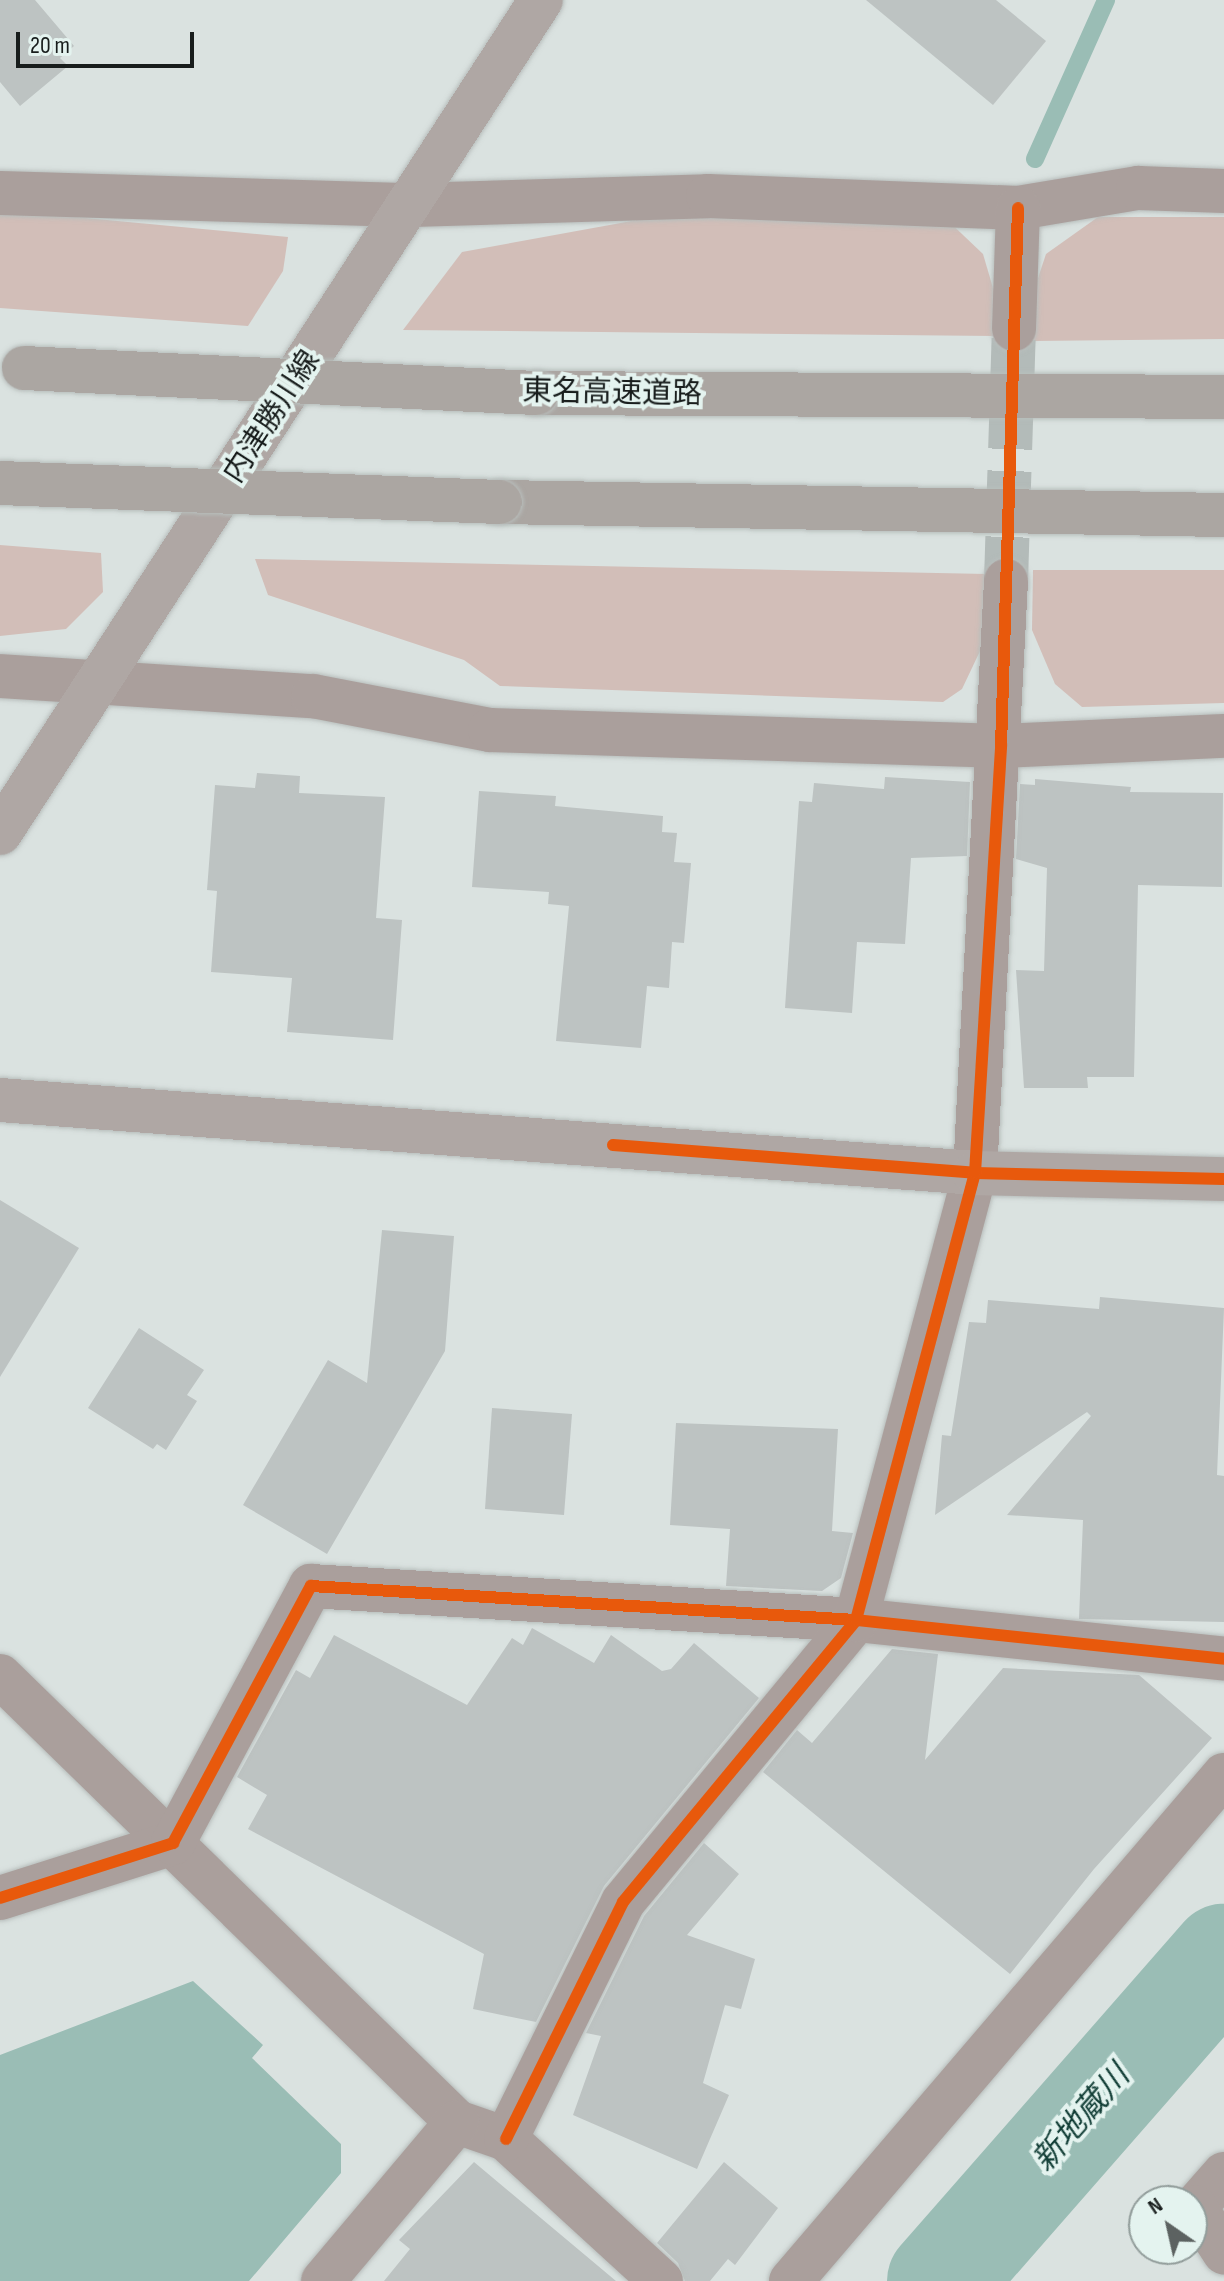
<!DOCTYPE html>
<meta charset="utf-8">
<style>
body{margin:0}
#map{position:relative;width:1224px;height:2281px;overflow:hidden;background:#dae2e0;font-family:"Sofia Sans Condensed","Noto Sans JP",sans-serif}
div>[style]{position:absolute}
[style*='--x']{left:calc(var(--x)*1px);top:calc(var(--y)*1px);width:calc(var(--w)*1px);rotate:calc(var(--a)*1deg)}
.forest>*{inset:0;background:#d2beb8}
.water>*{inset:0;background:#9abdb5}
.stream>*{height:18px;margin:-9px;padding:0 9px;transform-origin:9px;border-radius:9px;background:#9abdb5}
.river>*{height:106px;margin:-53px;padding:0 53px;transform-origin:53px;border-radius:53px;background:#9abdb5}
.building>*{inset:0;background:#bdc3c2}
.street-tunnel>*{height:44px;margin-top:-22px;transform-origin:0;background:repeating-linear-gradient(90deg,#b3bbb9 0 44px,transparent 0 66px)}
.roads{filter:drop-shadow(0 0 2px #b8bebc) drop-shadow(0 0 2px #b8bebc)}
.street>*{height:44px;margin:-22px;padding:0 22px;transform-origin:22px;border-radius:22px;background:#aa9f9c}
.secondary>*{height:44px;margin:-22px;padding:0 22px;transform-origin:22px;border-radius:22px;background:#afa7a4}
.highway>*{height:44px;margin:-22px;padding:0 22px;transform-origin:22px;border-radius:22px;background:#aba6a2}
.bridges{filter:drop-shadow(0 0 2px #b8bebc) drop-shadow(0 0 2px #b8bebc)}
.highway-bridge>*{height:44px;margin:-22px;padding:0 22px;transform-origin:22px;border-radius:22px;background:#aba6a2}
.cycleway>*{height:12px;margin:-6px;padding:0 6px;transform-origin:6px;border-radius:6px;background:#e8590c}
span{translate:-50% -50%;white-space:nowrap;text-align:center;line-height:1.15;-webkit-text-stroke:8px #e4f3ef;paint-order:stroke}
.street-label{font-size:30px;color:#181d1c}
.water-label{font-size:32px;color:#133f37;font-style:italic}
.north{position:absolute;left:1128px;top:2185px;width:80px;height:80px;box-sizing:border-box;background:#e4f3ef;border:2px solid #929d9b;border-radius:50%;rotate:326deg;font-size:22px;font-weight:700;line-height:32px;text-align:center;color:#181d1c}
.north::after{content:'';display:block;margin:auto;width:28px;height:36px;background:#5c6261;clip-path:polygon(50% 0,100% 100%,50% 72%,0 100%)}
.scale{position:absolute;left:16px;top:32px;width:178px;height:36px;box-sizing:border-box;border:4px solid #181d1c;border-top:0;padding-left:10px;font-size:24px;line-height:28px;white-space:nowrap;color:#181d1c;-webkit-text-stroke:6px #e4f3ef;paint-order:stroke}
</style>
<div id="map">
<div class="forest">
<i style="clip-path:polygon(0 210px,288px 237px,283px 271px,248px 326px,0 308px)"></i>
<i style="clip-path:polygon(681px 212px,942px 215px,983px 254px,998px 305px,995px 336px,403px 330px,462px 252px)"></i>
<i style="clip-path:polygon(1098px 217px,1224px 217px,1224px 339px,1032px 341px,1030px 302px,1046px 254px)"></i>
<i style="clip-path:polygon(0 545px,101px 553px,103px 592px,66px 629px,0 636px)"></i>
<i style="clip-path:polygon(255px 559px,987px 574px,981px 649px,962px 689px,943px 702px,500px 686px,464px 660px,268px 595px)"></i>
<i style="clip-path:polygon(1033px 570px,1224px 570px,1224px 703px,1082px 707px,1055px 684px,1032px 630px)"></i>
</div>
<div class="water">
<i style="clip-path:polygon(193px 1981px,263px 2045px,252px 2058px,341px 2144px,341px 2173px,249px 2281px,0 2281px,0 2055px)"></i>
</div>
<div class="stream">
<i style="--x:1035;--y:159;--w:174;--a:-65.9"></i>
</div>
<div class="river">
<i style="--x:940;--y:2281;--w:431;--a:-48.8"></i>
</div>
<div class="building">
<i style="clip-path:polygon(0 0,35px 0,74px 46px,60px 58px,68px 66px,20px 106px,0 82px)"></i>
<i style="clip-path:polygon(866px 0,996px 0,1046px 41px,993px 105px)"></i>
<i style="clip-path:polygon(257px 773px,300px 776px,299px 793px,385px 797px,376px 918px,402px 920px,393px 1040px,287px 1032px,292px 978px,211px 972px,217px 891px,207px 890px,215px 785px,255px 788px)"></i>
<i style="clip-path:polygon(885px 777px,970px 782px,967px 856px,911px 858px,905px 944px,857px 942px,852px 1013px,785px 1008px,799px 801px,812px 802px,814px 783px,884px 789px)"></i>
<i style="clip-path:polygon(1035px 779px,1131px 787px,1130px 792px,1223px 793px,1222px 887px,1138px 885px,1134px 1077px,1087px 1077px,1088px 1088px,1024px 1088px,1016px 970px,1044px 971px,1047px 868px,1016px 859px,1020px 784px,1035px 785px)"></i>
<i style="clip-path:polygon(479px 791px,556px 796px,555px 806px,663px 816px,662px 832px,677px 833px,674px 862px,691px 863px,684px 943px,672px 942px,669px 988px,647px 986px,641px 1048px,556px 1041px,569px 906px,548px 904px,549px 892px,472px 887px)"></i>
<i style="clip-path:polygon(0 1200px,79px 1248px,0 1377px)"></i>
<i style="clip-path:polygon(382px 1230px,454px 1236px,445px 1351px,327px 1554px,243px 1505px,328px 1360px,367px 1383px)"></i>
<i style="clip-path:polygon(1100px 1297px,1224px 1308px,1217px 1475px,1224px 1476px,1224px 1622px,1079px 1619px,1083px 1520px,1007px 1515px,1091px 1416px,1087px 1412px,935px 1515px,942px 1435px,951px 1436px,969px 1322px,986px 1323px,988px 1300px,1099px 1309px)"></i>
<i style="clip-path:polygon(139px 1328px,204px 1370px,187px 1395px,197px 1401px,166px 1450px,157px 1444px,153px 1449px,88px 1408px)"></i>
<i style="clip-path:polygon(492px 1408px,572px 1414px,564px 1515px,485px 1509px)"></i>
<i style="clip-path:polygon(676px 1423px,838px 1429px,832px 1531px,853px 1533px,841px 1578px,822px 1591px,726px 1586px,730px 1529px,670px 1525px)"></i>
<i style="clip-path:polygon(532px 1628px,594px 1663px,611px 1635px,662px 1671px,671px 1669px,694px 1643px,759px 1698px,604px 1886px,536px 2022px,473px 2009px,484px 1954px,248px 1829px,267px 1795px,237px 1777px,296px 1670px,310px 1678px,334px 1635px,467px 1705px,512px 1638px,523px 1645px)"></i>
<i style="clip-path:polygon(892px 1649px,938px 1654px,925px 1760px,1003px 1668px,1139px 1675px,1212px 1738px,1094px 1869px,1010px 1974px,763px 1772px,797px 1730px,812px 1743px)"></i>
<i style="clip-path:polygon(704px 1843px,739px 1874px,687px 1935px,755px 1959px,741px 2009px,725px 2005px,703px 2083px,729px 2095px,697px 2169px,573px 2115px,601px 2036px,586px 2033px,644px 1916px)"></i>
<i style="clip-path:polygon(474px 2162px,616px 2281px,384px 2281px,410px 2249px,399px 2240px)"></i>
<i style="clip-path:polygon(724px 2162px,778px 2208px,735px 2265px,728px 2259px,710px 2281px,685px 2281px,678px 2263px,657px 2243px)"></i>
</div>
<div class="street-tunnel">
<i style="--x:1006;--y:581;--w:252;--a:-88.2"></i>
</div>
<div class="roads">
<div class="street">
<i style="--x:0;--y:193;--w:411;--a:1.7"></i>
<i style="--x:411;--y:205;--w:297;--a:-1.7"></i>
<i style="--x:708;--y:196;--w:310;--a:2.2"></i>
<i style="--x:1018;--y:208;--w:122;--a:-9.5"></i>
<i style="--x:1138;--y:188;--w:86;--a:2"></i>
<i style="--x:1014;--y:329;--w:121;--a:-88.1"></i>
<i style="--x:0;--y:676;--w:314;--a:3.7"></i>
<i style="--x:313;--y:696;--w:180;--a:10.9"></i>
<i style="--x:490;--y:730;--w:511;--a:1.79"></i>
<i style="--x:1001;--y:746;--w:223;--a:-2.6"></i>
<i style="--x:0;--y:1676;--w:639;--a:44.3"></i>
<i style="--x:457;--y:2122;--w:52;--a:19.1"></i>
<i style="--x:506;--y:2139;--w:210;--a:42.5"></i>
<i style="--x:0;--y:1898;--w:182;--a:-17.6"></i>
<i style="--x:173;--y:1843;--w:292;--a:-61.8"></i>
<i style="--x:311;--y:1586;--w:546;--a:3.57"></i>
<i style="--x:856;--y:1620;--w:370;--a:6"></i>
<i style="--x:506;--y:2139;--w:264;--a:-63.7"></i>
<i style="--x:623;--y:1902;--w:366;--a:-50.4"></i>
<i style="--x:856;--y:1620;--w:463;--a:-75.1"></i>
<i style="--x:975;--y:1173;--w:593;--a:-87"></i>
<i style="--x:1224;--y:2174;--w:44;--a:131.3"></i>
<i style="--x:1195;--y:2207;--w:54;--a:57.2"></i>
<i style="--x:323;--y:2281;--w:208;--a:-49.9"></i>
<i style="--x:791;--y:2281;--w:666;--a:-49.45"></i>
</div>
<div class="secondary">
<i style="--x:0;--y:833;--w:993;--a:-57"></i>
<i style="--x:0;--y:1100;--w:978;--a:4.28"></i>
<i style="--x:975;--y:1173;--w:249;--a:1.4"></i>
</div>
<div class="highway">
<i style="--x:536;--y:393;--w:688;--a:0.33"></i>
<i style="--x:500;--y:502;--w:724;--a:1.03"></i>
</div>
</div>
<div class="bridges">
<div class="highway-bridge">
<i style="--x:24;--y:368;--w:513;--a:2.8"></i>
<i style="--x:0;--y:483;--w:500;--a:2.18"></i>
</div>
</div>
<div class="cycleway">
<i style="--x:613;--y:1145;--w:363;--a:4.4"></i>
<i style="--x:975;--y:1173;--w:249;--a:1.4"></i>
<i style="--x:0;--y:1898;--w:182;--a:-17.6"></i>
<i style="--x:173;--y:1843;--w:292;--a:-61.8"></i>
<i style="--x:311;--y:1586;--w:546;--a:3.57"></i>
<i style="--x:856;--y:1620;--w:370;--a:6"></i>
<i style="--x:506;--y:2139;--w:264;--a:-63.7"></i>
<i style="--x:623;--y:1902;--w:366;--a:-50.4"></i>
<i style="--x:856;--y:1620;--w:463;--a:-75.1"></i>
<i style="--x:975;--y:1173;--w:428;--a:-86.5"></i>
<i style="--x:1001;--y:746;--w:538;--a:-88.19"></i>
</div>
<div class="street-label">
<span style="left:612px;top:393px;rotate:1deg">東名高速道路</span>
<span style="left:272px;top:417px;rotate:-57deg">内津勝川線</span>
</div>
<div class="water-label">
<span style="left:1082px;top:2119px;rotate:-49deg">新地蔵川</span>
</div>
<div class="north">N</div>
<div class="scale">20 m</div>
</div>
